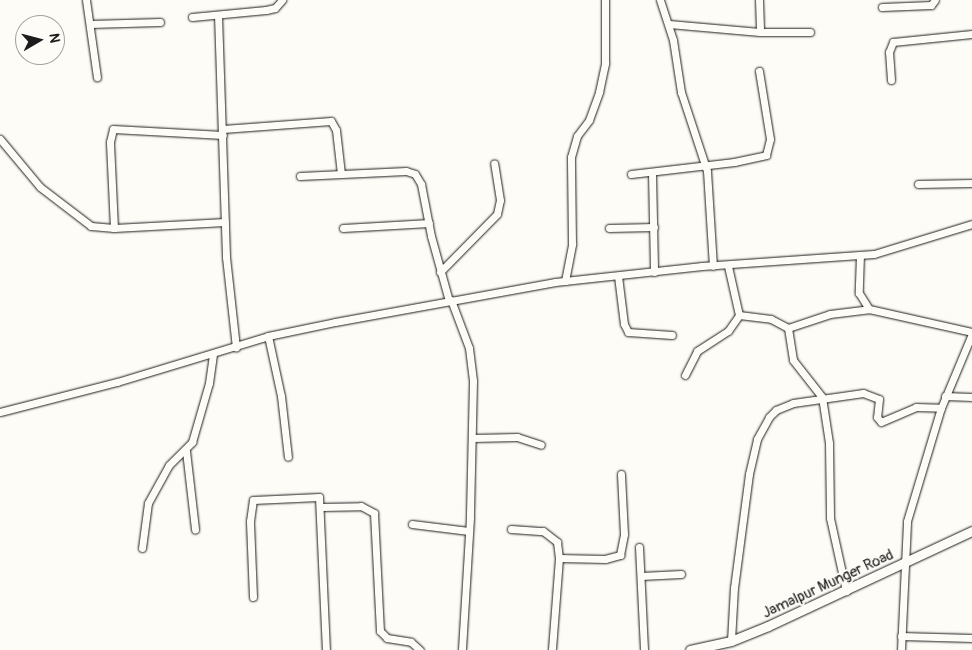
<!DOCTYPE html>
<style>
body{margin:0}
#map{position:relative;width:972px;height:650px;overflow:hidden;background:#fdfcf7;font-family:Pangolin,sans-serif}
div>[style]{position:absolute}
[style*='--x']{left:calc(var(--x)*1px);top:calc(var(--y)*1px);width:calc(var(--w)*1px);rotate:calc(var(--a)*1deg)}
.roads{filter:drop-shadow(0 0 1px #1c1c1c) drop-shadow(0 0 1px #1c1c1c)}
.minor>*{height:7px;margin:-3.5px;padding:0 3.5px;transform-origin:3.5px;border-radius:3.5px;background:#fdfcf7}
.tertiary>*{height:9px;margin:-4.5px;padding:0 4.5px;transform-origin:4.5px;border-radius:4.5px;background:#fdfcf7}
span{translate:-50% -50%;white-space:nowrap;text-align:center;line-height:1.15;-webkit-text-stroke:4px #fdfcf7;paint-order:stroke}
.street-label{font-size:15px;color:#1c1c1c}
.north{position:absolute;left:15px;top:15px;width:50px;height:50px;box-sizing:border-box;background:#fdfcf7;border:1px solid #a3a29f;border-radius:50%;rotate:82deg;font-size:14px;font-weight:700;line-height:20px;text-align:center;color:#1c1c1c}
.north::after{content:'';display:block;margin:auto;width:18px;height:22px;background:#1c1c1c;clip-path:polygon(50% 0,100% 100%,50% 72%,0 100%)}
</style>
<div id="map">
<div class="roads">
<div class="minor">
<i style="--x:86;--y:0;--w:78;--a:81.9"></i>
<i style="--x:660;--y:0;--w:42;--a:72"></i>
<i style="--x:673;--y:40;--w:53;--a:81.3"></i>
<i style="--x:681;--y:92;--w:83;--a:71.8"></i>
<i style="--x:707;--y:171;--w:95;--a:86.4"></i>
<i style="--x:759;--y:0;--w:32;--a:88"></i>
<i style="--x:882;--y:7;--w:49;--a:-2.3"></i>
<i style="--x:931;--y:5;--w:6;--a:-51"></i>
<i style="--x:218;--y:15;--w:242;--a:88.1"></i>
<i style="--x:226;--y:257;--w:91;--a:83.7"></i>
<i style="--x:192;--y:17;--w:74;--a:-5.4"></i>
<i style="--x:266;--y:10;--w:9;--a:-13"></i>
<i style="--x:275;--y:8;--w:11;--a:-49"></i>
<i style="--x:90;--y:24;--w:70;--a:-1.6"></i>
<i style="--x:669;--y:24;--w:91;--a:5"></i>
<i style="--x:760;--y:32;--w:50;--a:0"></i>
<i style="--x:891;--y:80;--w:28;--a:-94"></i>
<i style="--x:889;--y:52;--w:11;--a:-68"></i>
<i style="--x:893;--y:42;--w:79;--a:-5.8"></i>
<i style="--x:223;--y:129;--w:108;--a:-4.2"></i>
<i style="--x:331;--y:121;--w:10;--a:61"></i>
<i style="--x:336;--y:130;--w:44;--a:83.5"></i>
<i style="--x:0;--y:139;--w:62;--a:50.2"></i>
<i style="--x:40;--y:187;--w:64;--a:37.4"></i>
<i style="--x:91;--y:226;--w:23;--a:5"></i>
<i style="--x:114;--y:228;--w:111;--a:-3.1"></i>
<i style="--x:652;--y:173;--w:99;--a:88.8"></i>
<i style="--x:631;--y:174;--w:104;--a:-6.6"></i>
<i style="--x:734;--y:162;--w:33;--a:-12"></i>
<i style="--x:766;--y:155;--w:16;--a:-76"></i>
<i style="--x:770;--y:139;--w:69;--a:-99.2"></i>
<i style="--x:300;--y:176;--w:106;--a:-2.7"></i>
<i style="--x:406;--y:171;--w:9;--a:18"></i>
<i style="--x:415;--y:174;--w:12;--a:59"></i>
<i style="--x:421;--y:184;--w:53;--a:79.1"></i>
<i style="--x:431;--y:236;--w:67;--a:74.5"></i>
<i style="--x:918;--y:184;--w:54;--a:-1.1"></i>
<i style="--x:114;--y:228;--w:86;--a:-92.7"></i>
<i style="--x:110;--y:142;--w:13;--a:-77"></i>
<i style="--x:113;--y:129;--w:110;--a:3.1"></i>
<i style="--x:343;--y:228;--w:86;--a:-3.3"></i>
<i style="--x:609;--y:228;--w:45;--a:-1.3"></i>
<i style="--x:860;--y:255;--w:38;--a:92"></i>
<i style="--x:859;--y:293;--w:19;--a:58"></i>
<i style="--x:869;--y:309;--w:106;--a:12.6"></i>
<i style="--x:440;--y:272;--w:81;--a:-45.5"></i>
<i style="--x:497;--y:214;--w:14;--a:-78"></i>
<i style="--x:500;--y:200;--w:37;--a:-99"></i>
<i style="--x:618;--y:276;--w:48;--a:82.9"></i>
<i style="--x:624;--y:324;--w:9;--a:63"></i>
<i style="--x:628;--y:332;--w:44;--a:3.9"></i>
<i style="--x:565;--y:281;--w:38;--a:-79"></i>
<i style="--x:572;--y:244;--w:87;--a:-90.7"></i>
<i style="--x:571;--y:157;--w:22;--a:-74"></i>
<i style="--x:577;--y:136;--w:20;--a:-53"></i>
<i style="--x:589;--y:120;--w:30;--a:-70"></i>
<i style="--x:599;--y:92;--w:30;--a:-78"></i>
<i style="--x:605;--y:63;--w:63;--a:-90"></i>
<i style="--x:451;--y:300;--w:51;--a:69.4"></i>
<i style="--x:469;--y:348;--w:33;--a:83"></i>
<i style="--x:473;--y:381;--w:137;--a:91.3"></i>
<i style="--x:470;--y:518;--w:132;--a:93.5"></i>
<i style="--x:739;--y:315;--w:32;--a:7"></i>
<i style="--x:771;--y:319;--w:19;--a:28"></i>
<i style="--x:788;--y:328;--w:32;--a:81"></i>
<i style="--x:793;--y:360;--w:47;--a:51.9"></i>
<i style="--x:822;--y:397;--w:47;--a:81.3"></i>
<i style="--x:829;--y:443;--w:75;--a:89.2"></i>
<i style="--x:830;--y:518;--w:75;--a:77.6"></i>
<i style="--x:788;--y:328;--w:44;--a:-18.4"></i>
<i style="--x:830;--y:314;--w:39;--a:-7"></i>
<i style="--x:268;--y:336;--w:61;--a:77.8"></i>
<i style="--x:281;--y:396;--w:61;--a:83.5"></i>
<i style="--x:685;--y:375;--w:27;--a:-63"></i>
<i style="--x:697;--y:351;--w:37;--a:-33"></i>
<i style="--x:728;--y:331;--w:19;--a:-55"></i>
<i style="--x:739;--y:315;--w:50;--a:-102.7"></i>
<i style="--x:945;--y:396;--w:27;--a:2"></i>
<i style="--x:0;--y:412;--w:121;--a:-14.4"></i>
<i style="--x:117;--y:382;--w:158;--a:-16.9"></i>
<i style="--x:268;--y:336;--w:68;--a:-11.8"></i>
<i style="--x:335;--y:322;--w:224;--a:-10.3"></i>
<i style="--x:555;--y:282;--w:148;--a:-6.2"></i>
<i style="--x:702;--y:266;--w:172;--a:-4"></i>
<i style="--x:874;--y:254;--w:102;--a:-17"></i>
<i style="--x:473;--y:438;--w:44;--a:-1.3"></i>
<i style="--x:517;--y:437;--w:25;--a:18"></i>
<i style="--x:186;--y:451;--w:79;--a:83.4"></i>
<i style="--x:322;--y:507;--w:39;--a:-1"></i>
<i style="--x:361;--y:506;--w:15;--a:28"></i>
<i style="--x:374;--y:513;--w:118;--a:87.1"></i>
<i style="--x:380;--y:631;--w:10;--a:45"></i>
<i style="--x:387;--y:638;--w:24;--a:9"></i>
<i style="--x:411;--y:642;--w:12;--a:42"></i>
<i style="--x:412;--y:524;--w:57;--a:7"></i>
<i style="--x:511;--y:529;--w:32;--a:4"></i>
<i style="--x:543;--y:531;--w:18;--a:38"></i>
<i style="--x:557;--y:542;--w:16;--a:83"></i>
<i style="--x:559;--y:558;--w:92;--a:94.4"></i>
<i style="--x:639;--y:547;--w:103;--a:87.2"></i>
<i style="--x:142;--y:548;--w:45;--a:-82.4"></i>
<i style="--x:148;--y:503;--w:43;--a:-61.1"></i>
<i style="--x:169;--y:465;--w:33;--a:-45"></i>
<i style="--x:192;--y:442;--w:61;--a:-73.9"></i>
<i style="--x:209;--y:383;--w:29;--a:-82"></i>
<i style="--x:559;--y:558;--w:46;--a:1.2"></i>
<i style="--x:605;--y:559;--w:16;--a:-15"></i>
<i style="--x:620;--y:555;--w:21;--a:-79"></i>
<i style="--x:624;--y:534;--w:60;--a:-92.9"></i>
<i style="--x:641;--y:576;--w:40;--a:-2.9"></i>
<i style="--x:253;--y:597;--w:76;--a:-92.3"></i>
<i style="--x:250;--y:521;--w:21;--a:-82"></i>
<i style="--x:253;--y:500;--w:66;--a:-2.6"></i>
<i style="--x:319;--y:497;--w:153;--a:87.4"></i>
<i style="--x:901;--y:636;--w:71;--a:1.6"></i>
<i style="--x:731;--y:641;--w:53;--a:-86.8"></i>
<i style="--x:734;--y:588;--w:115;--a:-82.5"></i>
<i style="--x:749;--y:474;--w:36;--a:-77"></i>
<i style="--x:757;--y:439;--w:25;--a:-61"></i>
<i style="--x:769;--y:417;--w:10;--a:-45"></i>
<i style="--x:776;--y:410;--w:18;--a:-22"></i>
<i style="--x:793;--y:403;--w:71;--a:-8.1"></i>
<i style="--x:863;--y:393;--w:17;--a:21"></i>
<i style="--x:879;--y:399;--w:18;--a:96"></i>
<i style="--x:877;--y:417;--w:6;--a:51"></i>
<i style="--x:881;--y:422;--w:38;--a:-23"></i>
<i style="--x:916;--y:407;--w:25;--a:2"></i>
<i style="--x:901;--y:650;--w:129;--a:-87.3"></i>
<i style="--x:907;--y:521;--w:118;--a:-73.3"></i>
<i style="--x:941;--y:408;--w:80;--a:-67.3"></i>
</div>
<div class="tertiary">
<i style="--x:690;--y:650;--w:42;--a:-12.4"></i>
<i style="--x:731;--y:641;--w:40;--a:-22"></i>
<i style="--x:768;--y:626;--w:225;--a:-25"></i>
</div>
</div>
<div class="street-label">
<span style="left:828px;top:584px;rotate:-25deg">Jamalpur Munger Road</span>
</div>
<div class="north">N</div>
</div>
